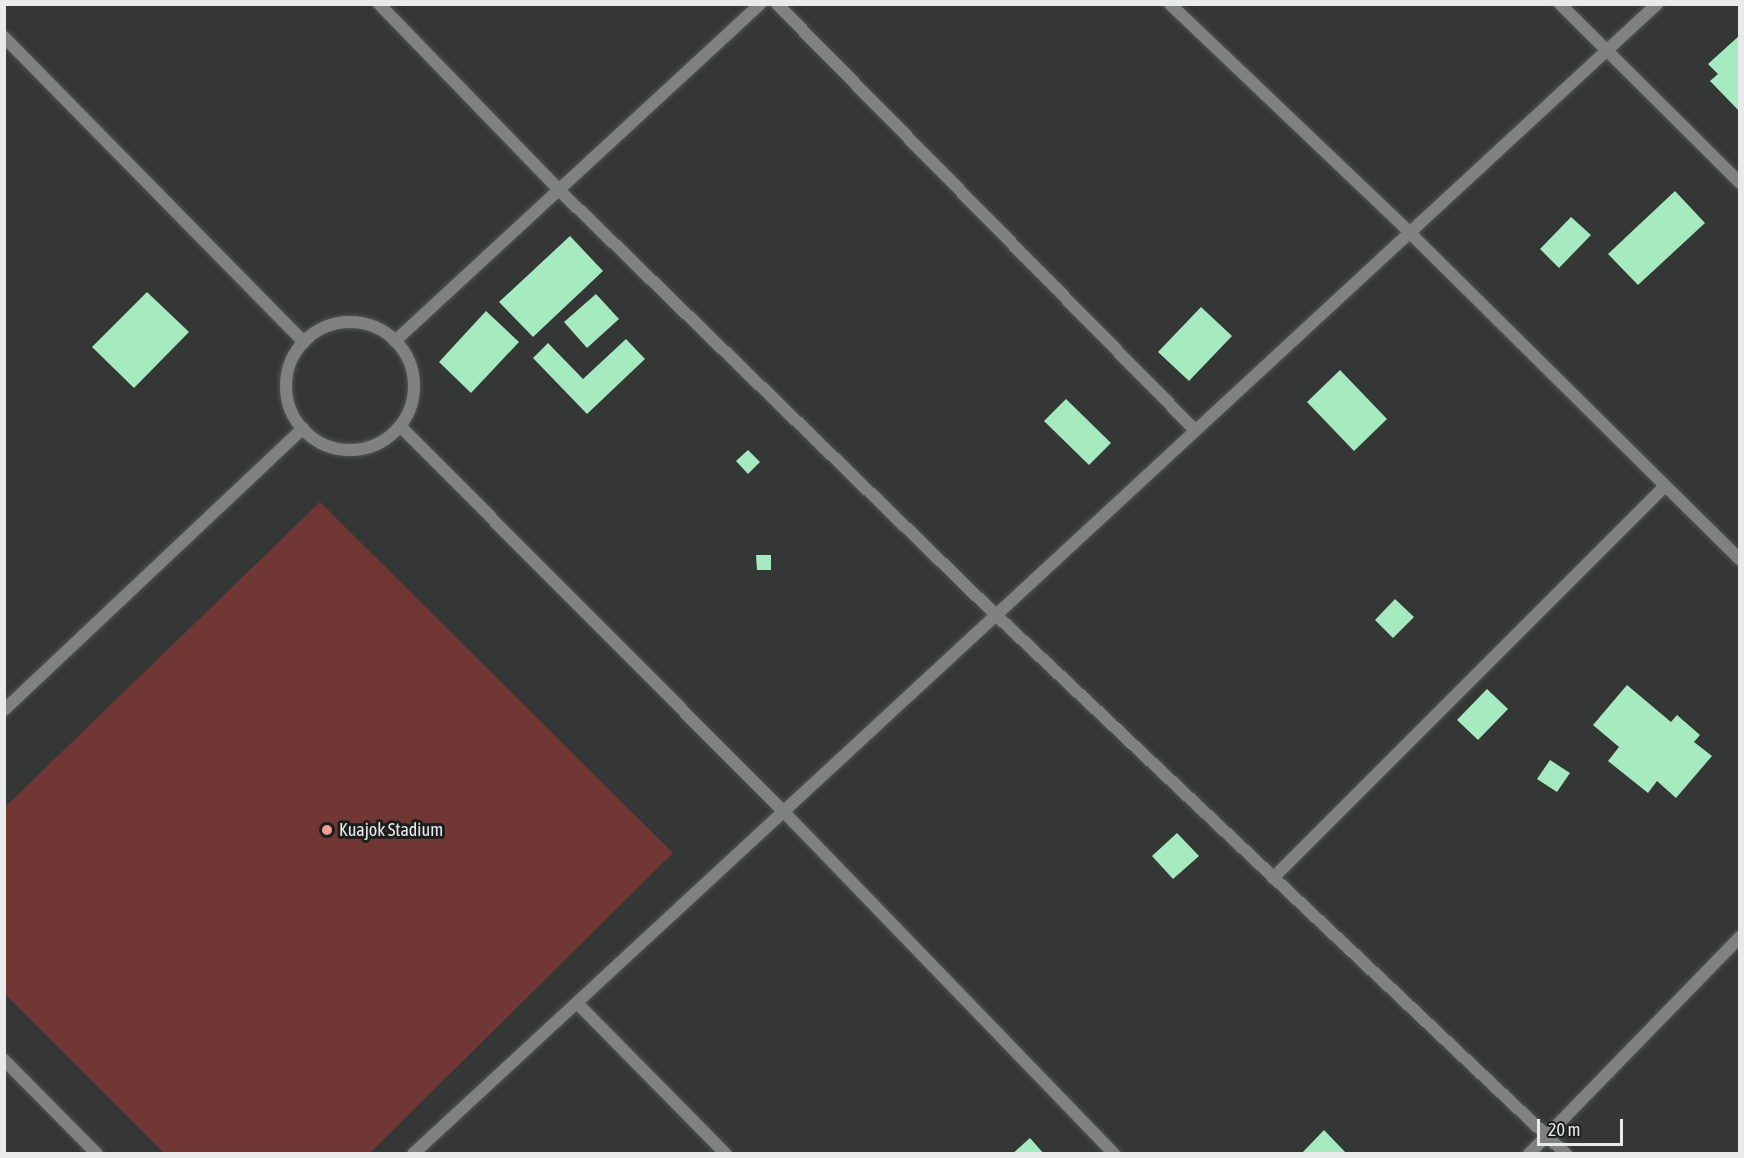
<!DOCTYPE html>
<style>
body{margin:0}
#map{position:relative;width:1744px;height:1158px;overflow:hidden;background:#343735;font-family:"Asap Condensed",sans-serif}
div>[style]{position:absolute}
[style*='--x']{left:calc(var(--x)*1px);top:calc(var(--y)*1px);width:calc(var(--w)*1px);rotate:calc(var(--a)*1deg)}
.green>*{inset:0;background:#703734}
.building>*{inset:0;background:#a6eabf}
.roads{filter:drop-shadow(0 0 2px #515452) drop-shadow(0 0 2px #515452)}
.minor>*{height:12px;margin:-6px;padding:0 6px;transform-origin:6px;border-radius:6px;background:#808180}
.tertiary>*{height:12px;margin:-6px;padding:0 6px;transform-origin:6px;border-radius:6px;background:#808180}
.tertiary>.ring{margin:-6px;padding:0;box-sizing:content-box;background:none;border:12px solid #808180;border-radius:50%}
.dots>*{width:16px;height:16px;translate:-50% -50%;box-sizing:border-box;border:3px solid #1d1e1d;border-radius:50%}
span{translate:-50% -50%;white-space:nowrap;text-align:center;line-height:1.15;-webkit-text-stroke:6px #1d1e1d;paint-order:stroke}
.poi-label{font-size:18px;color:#e9ebea}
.left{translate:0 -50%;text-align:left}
.frame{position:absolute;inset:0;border:6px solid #e9ebea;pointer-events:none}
.scale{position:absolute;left:1537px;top:1119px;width:86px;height:27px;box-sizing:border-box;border:3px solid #e9ebea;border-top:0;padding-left:8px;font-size:18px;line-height:21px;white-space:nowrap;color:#e9ebea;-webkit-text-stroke:4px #1d1e1d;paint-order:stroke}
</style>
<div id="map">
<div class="green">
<i style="clip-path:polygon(320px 502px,673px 853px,370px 1153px,164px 1153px,5px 994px,5px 807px)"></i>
</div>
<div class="building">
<i style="clip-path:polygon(1740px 35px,1740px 112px,1710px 81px,1718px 74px,1708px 64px)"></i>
<i style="clip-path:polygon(1675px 191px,1705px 223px,1638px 285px,1608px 254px)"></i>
<i style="clip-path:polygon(1571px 217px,1591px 235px,1559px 268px,1540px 249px)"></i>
<i style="clip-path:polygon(570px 236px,603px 271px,533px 337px,499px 302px)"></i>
<i style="clip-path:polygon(147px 292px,189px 332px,134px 388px,92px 347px)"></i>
<i style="clip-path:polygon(596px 294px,619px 319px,587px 348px,564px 322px)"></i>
<i style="clip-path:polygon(1201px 307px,1232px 336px,1189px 381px,1158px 352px)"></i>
<i style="clip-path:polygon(486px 311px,519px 342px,471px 393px,439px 362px)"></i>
<i style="clip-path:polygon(626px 339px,645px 359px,587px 414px,533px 358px,548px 343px,583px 379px)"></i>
<i style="clip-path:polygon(1340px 370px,1387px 419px,1354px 451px,1307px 402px)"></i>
<i style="clip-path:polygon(1066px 399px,1111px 443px,1089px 465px,1044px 421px)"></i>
<i style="clip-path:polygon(748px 450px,760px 462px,748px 474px,736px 461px)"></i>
<i style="clip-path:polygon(756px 555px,771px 555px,771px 570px,757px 570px)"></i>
<i style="clip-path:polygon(1395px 599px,1414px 617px,1393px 638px,1375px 620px)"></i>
<i style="clip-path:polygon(1627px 685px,1671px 722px,1677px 715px,1700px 735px,1694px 742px,1712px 756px,1676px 798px,1657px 781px,1648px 793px,1608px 761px,1619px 747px,1593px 725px)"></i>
<i style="clip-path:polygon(1487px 689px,1508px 709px,1478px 740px,1457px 720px)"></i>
<i style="clip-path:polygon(1550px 760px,1570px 773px,1557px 792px,1537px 779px)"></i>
<i style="clip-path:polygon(1177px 833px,1199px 856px,1173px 879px,1152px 856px)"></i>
<i style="clip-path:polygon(1324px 1130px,1347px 1154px,1301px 1154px)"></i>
<i style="clip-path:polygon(1030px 1138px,1044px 1154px,1012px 1154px)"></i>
</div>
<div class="roads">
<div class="minor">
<i style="--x:379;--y:4;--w:260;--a:45.9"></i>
<i style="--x:560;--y:191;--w:607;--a:44.2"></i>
<i style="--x:995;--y:614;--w:786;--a:43.4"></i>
<i style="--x:777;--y:4;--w:595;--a:45.54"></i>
<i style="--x:1170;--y:4;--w:329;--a:43.6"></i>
<i style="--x:1408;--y:231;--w:467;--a:44.7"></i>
<i style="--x:1560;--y:4;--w:254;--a:44.8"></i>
<i style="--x:1273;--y:878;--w:554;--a:-45"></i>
<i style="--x:577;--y:1003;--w:212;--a:45.4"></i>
<i style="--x:4;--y:1060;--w:132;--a:45.3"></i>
<i style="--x:413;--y:1154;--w:1694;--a:-42.75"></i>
<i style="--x:1529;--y:1154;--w:303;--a:-45.8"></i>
</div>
<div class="tertiary">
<i style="--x:4;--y:37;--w:428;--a:45.5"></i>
<i class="ring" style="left:286px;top:322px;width:116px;height:116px"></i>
<i style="--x:395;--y:341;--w:497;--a:-42.7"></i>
<i style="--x:400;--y:426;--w:543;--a:45.15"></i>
<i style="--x:783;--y:811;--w:477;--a:46"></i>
<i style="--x:4;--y:710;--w:411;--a:-43.3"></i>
</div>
</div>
<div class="dots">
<i style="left:327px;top:830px;background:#f59c95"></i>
</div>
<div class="poi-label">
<span class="left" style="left:339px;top:830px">Kuajok Stadium</span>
</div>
<div class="frame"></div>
<div class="scale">20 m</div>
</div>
